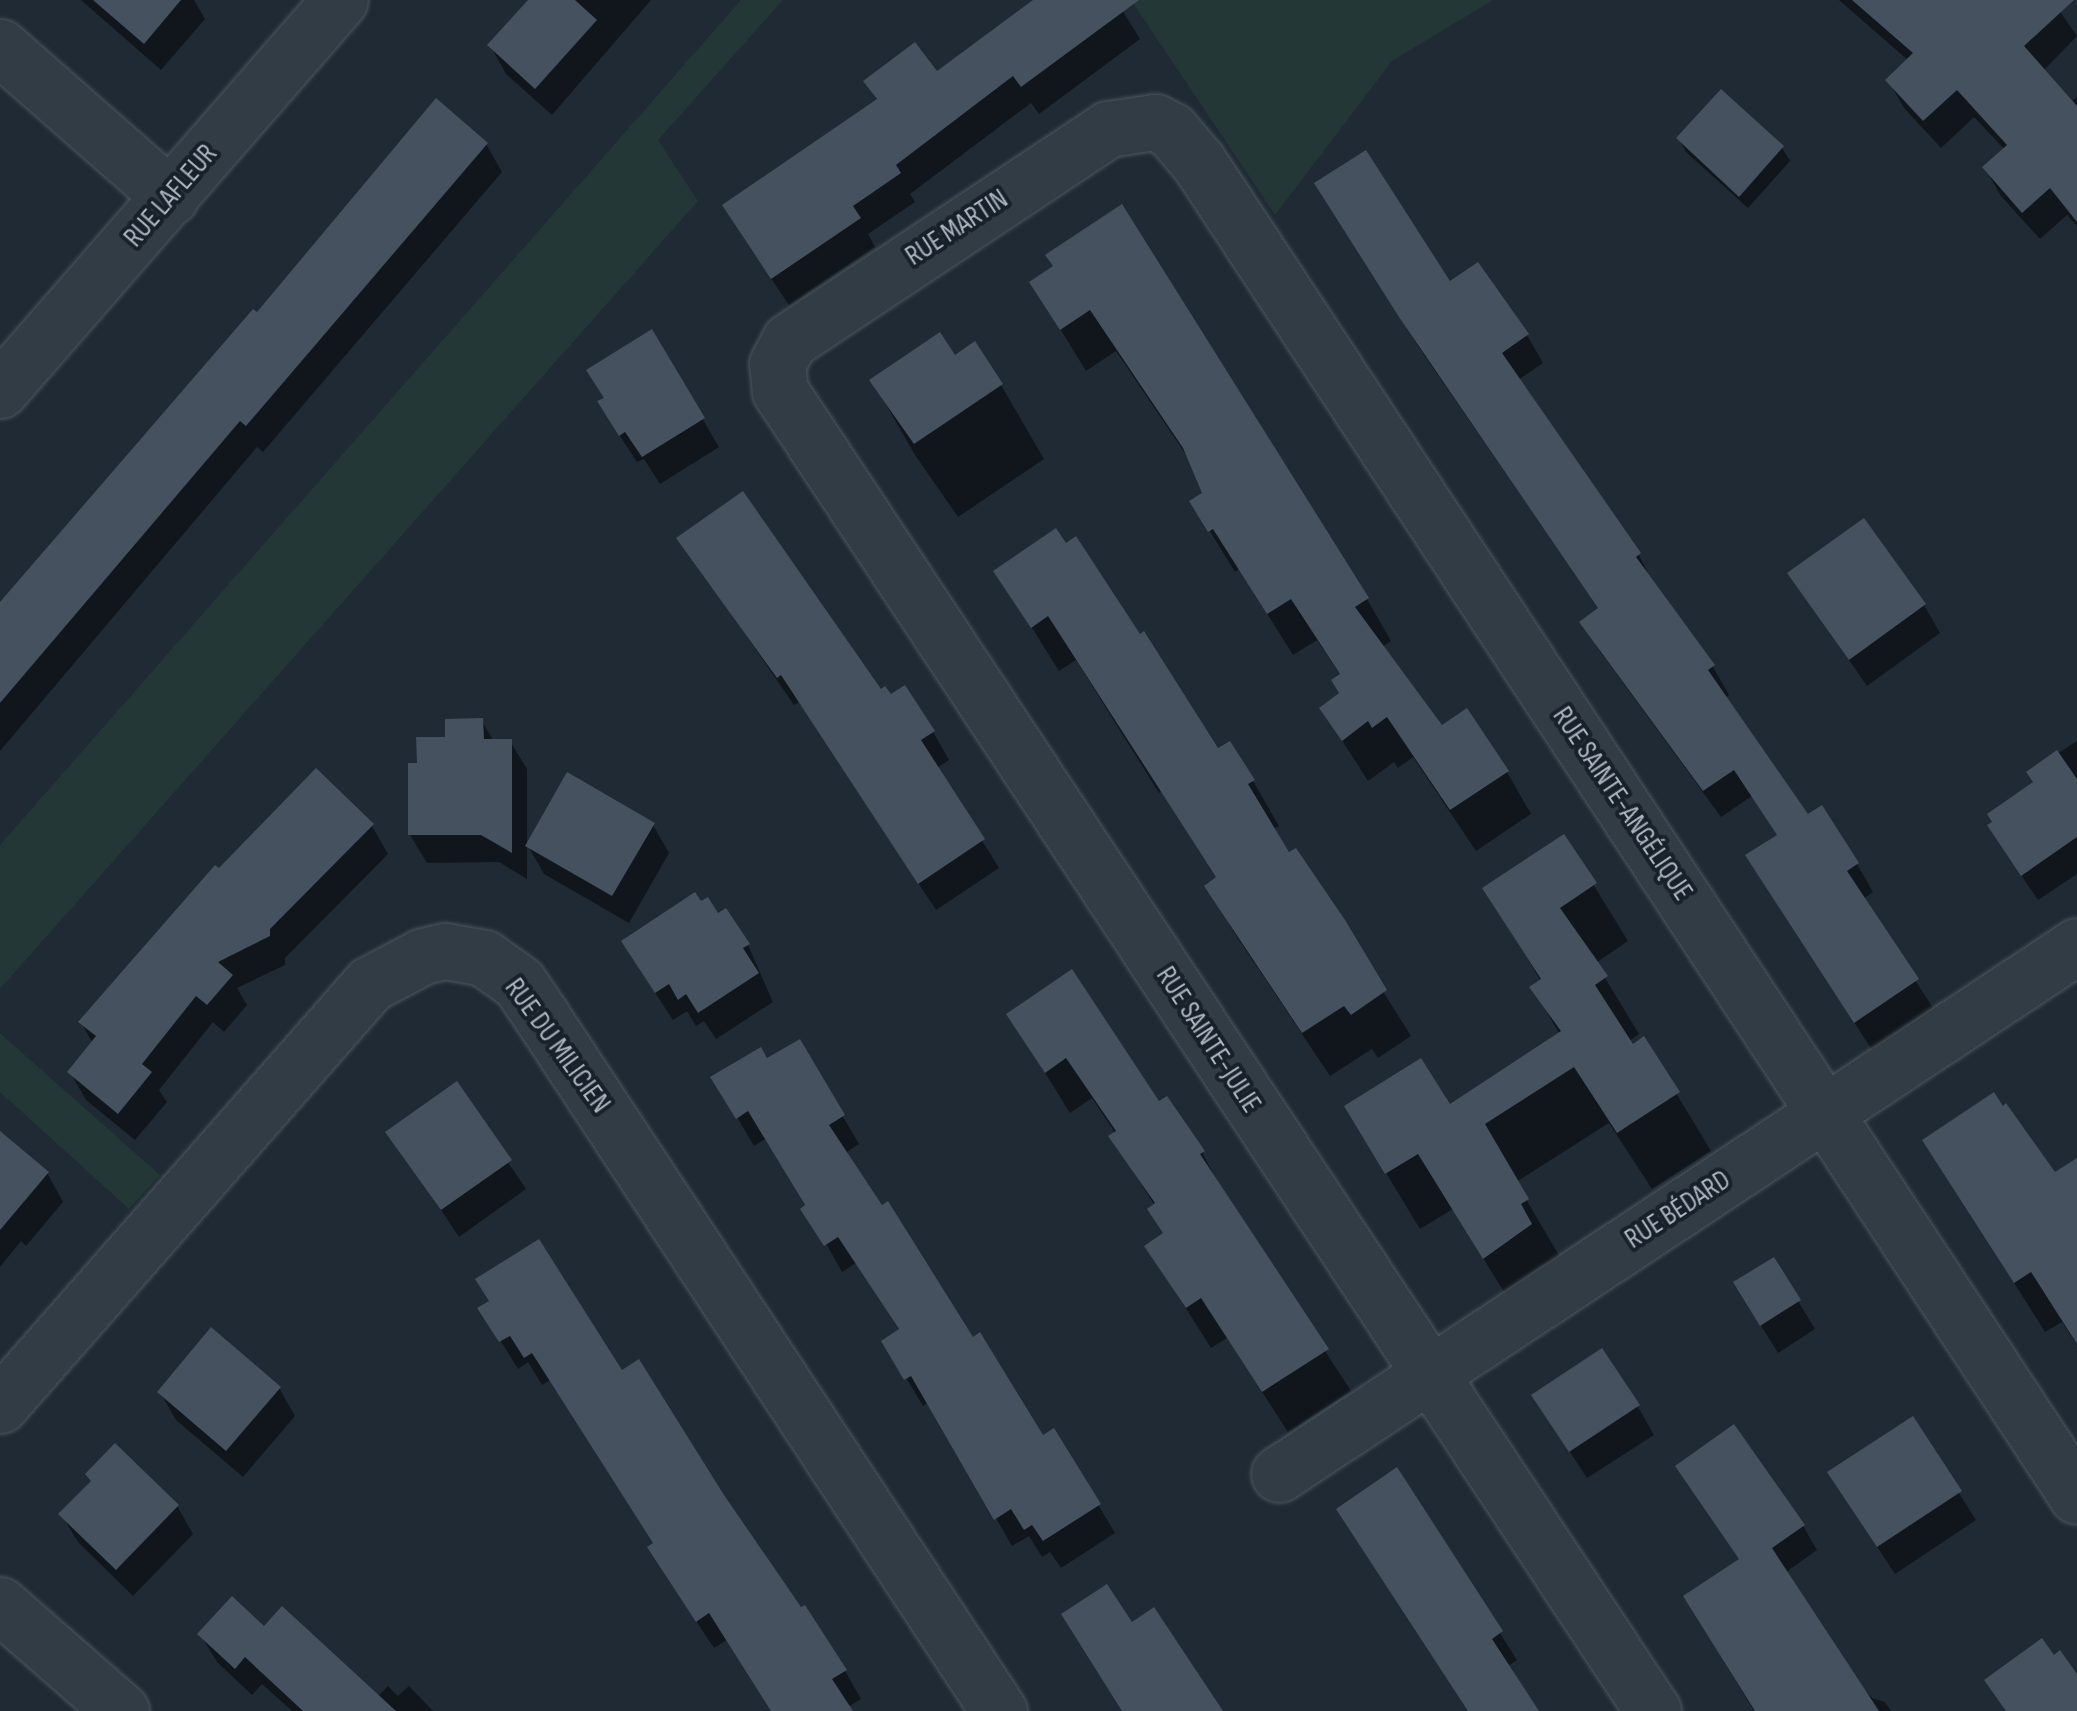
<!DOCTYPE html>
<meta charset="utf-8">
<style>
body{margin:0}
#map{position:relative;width:2077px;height:1711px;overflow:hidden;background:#1f2a34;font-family:"Sofia Sans Condensed",sans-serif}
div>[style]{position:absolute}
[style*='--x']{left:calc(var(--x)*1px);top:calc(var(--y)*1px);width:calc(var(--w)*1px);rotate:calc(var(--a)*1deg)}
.green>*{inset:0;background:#223736}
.shadow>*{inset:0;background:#0007}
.building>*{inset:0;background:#45515e}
.roads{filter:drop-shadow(0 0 2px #4d5760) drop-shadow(0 0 2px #4d5760)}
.minor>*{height:55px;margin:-27.5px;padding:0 27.5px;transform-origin:27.5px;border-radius:27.5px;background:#323c45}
span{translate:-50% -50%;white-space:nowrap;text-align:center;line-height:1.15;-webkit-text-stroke:8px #182129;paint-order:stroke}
.street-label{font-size:28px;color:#acb7c3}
</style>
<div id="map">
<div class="green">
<i style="clip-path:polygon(741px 0,783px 0,658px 140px,698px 201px,0 989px,0 845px)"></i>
<i style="clip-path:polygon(1131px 0,1493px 0,1392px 61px,1275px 215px)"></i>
<i style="clip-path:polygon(0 1033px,160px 1175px,129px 1209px,0 1092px)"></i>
</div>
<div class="shadow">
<i style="clip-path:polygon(81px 0,194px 0,205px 19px,161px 70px)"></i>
<i style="clip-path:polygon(534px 0,651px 0,552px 115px,506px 74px,490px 45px)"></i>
<i style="clip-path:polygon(1037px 0,1116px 0,1140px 39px,1039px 114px,1031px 103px,910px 194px,915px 202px,868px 234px,875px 247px,789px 305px,741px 234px,878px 102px,867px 82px,937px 75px)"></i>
<i style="clip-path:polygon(1839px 0,2052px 0,2077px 36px,2043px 71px,2071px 102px,2077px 97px,2077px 226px,2067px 215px,2040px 239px,2001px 196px,1985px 168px,2005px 150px,1974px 117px,1941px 148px,1904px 108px,1888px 80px,1909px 61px)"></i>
<i style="clip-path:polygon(1721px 92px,1782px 148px,1790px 161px,1748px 208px,1686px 152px,1679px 139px)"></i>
<i style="clip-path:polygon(486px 144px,502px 172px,263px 452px,257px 447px,0 751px,0 612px,257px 316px)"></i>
<i style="clip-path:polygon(1334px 212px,1527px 335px,1543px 363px,1518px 380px,1639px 555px,1653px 584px,1713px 667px,1729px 695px,1725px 698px,1808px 818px,1857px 864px,1873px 892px,1863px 899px,1933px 1008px,1872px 1050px,1765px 884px,1779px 837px,1752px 796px,1721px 817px,1599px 650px,1583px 622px,1600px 610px,1418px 346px)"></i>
<i style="clip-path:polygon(1055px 268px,1367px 599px,1391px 641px,1382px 647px,1442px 728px,1507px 772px,1531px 814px,1476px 851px,1413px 757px,1398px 768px,1394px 762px,1368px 781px,1322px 709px,1342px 694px,1341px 676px,1317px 640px,1293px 655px,1239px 569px,1235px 572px,1192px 502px,1205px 494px,1197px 471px,1116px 351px,1086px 371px,1032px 283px)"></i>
<i style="clip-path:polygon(651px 332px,719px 447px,660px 484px,644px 459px,637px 462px,616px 430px)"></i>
<i style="clip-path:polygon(954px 358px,1001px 385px,1044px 459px,958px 517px,915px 455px,872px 380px)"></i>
<i style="clip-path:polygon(679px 538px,933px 732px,949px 760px,937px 768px,999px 868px,936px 910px,799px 702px,794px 705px)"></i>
<i style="clip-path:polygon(997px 572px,1253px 781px,1279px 826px,1273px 829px,1289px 856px,1295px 852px,1411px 1036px,1378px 1058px,1372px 1049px,1330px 1076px,1233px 931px,1207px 886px,1218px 878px,1163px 790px,1159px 793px,1076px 660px,1059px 671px)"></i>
<i style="clip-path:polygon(1790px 574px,1924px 605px,1940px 633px,1867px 686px)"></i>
<i style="clip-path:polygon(482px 721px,494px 742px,510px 741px,527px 769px,527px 879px,499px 862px,427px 863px,410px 835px,419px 766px,448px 740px)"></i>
<i style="clip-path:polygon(2077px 741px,2077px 874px,2038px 900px,2005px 852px,2035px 783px,2029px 772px)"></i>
<i style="clip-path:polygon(653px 825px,669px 853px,629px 923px,544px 874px,528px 846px)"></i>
<i style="clip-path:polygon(372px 826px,388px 854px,285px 958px,285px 965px,237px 988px,247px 1005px,224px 1032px,213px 1022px,159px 1090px,167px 1102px,135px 1140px,86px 1100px,70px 1072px,93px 1044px,81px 1022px,216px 869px,219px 872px)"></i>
<i style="clip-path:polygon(1564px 837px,1628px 941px,1596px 963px,1639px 1034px,1628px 1042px,1632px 1047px,1644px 1040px,1711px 1151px,1652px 1189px,1609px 1123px,1516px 1182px,1560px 1257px,1518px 1315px,1453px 1209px,1420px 1229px,1380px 1163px,1449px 1108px,1560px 1035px,1533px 988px,1541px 981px,1486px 889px)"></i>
<i style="clip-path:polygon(717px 917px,748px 945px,773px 1002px,716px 1039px,704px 1021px,696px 1026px,687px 1011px,673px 1020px,640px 970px)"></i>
<i style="clip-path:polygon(1009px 1015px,1158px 1105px,1202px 1152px,1224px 1195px,1351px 1391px,1288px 1432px,1227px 1338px,1211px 1348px,1147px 1247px,1165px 1235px,1155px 1206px,1112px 1137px,1116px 1134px,1092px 1098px,1070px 1113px)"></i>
<i style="clip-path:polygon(799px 1042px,859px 1144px,845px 1153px,1043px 1439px,1054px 1431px,1115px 1533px,1061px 1568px,1050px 1552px,1042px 1557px,1029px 1536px,1012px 1546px,929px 1402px,923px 1406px,884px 1341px,900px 1331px,856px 1263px,842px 1272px,767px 1138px,754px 1146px,714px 1078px,767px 1061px)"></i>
<i style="clip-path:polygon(456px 1085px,526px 1189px,459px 1237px,389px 1132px)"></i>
<i style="clip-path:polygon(0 1134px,47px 1173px,63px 1202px,26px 1246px,21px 1241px,0 1267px)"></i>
<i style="clip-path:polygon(1925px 1141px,2077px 1210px,2077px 1345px,2062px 1322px,2045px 1332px)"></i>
<i style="clip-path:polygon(1798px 1301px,1815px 1329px,1778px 1353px,1752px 1311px)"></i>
<i style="clip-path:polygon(481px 1309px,621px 1373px,722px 1497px,845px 1671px,861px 1699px,848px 1707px,850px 1711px,773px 1711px,727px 1640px,714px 1648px,666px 1576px,655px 1544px,550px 1380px,542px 1385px,528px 1362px,518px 1369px)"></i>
<i style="clip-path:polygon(279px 1388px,295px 1416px,243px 1477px,176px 1420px,160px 1392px)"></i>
<i style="clip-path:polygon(1638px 1407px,1654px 1435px,1587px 1478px,1551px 1423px)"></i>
<i style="clip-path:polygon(1912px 1419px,1976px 1520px,1895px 1574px,1847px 1501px)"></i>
<i style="clip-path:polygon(1678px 1467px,1803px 1526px,1817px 1550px,1785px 1573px,1854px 1678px,1872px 1698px,1885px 1702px,1891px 1711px,1754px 1711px,1720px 1655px,1741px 1561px)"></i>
<i style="clip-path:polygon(1397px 1470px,1517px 1660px,1507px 1667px,1535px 1711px,1469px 1711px)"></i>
<i style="clip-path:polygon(92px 1483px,177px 1506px,193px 1534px,133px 1596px,78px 1542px,61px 1514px)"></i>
<i style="clip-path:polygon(265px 1630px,377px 1697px,388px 1686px,398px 1696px,409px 1686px,433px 1711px,292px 1711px,262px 1684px,252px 1695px,217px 1662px,200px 1634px)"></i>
</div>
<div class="building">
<i style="clip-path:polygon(93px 0,181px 0,144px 44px)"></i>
<i style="clip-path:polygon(528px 0,575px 0,597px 20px,535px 89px,487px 45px)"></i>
<i style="clip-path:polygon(1033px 0,1139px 0,1021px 87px,1013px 76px,896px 165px,901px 173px,853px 206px,861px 218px,771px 279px,722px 205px,877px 99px,863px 81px,915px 42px,937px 71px)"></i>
<i style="clip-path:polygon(1852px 0,2074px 0,2024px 46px,2077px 106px,2077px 222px,2050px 188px,2022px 213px,1982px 167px,2007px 145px,1957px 90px,1923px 121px,1885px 80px,1913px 53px)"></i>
<i style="clip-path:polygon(1721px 89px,1784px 146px,1739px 197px,1676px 138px)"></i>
<i style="clip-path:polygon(436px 98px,488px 143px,246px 426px,240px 421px,0 703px,0 602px,253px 309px,257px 312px)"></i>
<i style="clip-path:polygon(1366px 150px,1450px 281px,1478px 262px,1529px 334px,1502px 353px,1641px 553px,1636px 557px,1715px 665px,1708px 670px,1808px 814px,1822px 805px,1859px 863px,1847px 871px,1919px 979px,1854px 1023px,1745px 855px,1777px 835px,1734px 770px,1703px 791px,1579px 622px,1598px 608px,1399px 317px,1314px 183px)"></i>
<i style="clip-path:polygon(1122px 204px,1369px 598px,1355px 607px,1442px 725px,1467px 708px,1509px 771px,1450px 810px,1387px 717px,1372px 728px,1368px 721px,1342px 741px,1319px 708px,1339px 693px,1331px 680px,1340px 674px,1291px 599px,1267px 614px,1213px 529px,1208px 532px,1189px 501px,1202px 493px,1183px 448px,1090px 310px,1060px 330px,1029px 282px,1053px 266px,1045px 255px)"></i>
<i style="clip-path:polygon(652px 329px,705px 418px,642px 457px,625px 432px,619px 436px,597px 401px,604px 398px,586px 370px)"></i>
<i style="clip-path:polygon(940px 332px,955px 355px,975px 341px,1003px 384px,914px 444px,869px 380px)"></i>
<i style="clip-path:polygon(743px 491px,881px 689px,885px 686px,891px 694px,905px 685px,935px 731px,921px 740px,985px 839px,918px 884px,781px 675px,777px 678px,676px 538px)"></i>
<i style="clip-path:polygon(1864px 518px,1926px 604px,1849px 660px,1787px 573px)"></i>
<i style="clip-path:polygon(1056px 528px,1066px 543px,1076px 536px,1140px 634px,1144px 631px,1218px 748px,1230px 741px,1255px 780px,1248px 784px,1289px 852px,1296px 848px,1345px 920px,1387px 990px,1351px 1015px,1344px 1006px,1302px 1033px,1204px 886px,1216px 877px,1048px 616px,1031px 628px,993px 571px)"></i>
<i style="clip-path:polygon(483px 718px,484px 739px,512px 739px,512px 853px,481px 835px,408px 835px,408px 763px,417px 763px,416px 737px,445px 737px,445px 719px)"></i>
<i style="clip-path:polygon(2057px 750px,2077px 779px,2077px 837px,2021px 876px,1987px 825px,1992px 822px,1987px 814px,2033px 782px,2026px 772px)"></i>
<i style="clip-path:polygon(316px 768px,374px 824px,270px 929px,270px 936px,218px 962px,233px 975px,207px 1005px,196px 996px,142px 1064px,152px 1072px,118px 1114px,67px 1072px,96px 1036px,78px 1022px,215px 865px,219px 868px)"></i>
<i style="clip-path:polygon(567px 772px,655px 823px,612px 896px,525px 846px)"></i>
<i style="clip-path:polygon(1564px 834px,1597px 883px,1560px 908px,1608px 976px,1595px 985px,1633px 1044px,1644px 1036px,1680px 1092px,1617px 1133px,1574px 1067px,1485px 1124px,1529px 1199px,1521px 1204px,1532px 1224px,1483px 1259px,1418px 1154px,1385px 1174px,1344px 1106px,1421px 1058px,1450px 1104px,1561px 1031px,1529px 987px,1541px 979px,1482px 888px)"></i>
<i style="clip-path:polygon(695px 892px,701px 901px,708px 897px,718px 913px,726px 908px,750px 944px,743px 948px,759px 973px,698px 1013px,686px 994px,678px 1000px,669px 984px,655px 993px,621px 941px)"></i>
<i style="clip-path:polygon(1072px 969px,1159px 1101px,1167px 1096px,1205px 1151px,1200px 1154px,1329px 1349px,1262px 1392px,1201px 1298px,1186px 1308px,1144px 1246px,1163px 1233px,1147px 1209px,1155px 1203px,1108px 1136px,1116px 1131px,1066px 1058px,1045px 1073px,1006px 1014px)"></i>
<i style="clip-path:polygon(800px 1039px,845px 1115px,829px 1125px,882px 1205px,888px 1201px,973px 1337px,980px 1332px,1043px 1435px,1054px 1428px,1101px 1504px,1043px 1541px,1032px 1525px,1024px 1530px,1011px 1509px,994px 1520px,911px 1376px,904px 1380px,881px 1341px,899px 1329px,838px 1237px,824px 1246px,800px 1209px,805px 1205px,748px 1111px,736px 1119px,710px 1077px,761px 1047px,767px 1058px)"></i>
<i style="clip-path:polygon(457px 1081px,512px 1160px,441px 1210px,385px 1132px)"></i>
<i style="clip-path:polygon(1994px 1092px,2003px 1106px,2006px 1103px,2055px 1172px,2077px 1158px,2077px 1344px,2031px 1272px,2014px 1283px,1922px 1140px)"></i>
<i style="clip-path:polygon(0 1131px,49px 1172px,0 1230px)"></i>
<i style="clip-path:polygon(539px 1239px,622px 1370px,639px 1359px,724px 1495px,801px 1607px,805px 1605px,847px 1670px,832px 1679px,853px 1711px,771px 1711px,709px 1613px,696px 1622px,647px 1547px,653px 1543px,532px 1353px,524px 1358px,510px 1336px,499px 1342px,477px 1308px,489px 1301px,475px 1279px)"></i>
<i style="clip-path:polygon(1774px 1257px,1801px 1300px,1760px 1326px,1733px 1282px)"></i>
<i style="clip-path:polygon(211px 1327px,281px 1387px,226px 1451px,157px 1392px)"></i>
<i style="clip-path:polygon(1602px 1348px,1640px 1405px,1569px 1452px,1531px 1395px)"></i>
<i style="clip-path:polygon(1913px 1416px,1962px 1491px,1877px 1547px,1827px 1472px)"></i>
<i style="clip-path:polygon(1734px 1424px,1805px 1525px,1772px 1548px,1879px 1711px,1755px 1711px,1683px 1596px,1739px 1559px,1675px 1466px)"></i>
<i style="clip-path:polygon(115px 1443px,179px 1505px,116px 1570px,58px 1514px,91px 1481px,85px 1474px)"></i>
<i style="clip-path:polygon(1397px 1467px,1503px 1631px,1492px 1639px,1539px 1711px,1468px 1711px,1336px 1509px)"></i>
<i style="clip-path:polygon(1107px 1584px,1132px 1622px,1154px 1607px,1223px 1711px,1122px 1711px,1061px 1614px)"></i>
<i style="clip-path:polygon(232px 1596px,264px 1626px,282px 1606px,396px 1711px,303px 1711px,245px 1657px,235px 1669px,197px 1634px)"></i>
<i style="clip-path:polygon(2042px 1638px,2054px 1655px,2060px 1650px,2077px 1674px,2077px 1711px,2006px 1711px,1984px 1680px)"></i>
</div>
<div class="roads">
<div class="minor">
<i style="--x:0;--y:47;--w:227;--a:41.3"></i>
<i style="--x:0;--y:390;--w:517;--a:-48.92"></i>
<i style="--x:0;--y:1405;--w:560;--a:-48.69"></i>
<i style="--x:370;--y:984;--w:60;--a:-27.8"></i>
<i style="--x:423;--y:956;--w:23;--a:-13"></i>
<i style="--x:445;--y:951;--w:40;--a:10"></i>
<i style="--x:484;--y:958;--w:43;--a:35.5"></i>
<i style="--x:519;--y:983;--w:41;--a:55.9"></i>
<i style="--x:542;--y:1017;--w:831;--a:56.64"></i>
<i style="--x:1279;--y:1474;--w:957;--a:-33.49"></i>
<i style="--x:0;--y:1605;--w:161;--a:41.2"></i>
<i style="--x:1653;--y:1711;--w:1583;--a:-123.48"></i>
<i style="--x:780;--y:391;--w:27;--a:-96"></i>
<i style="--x:777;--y:364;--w:26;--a:-62"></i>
<i style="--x:789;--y:341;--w:383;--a:-33.6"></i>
<i style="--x:1108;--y:129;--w:48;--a:-8.5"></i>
<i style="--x:1155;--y:122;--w:18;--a:27"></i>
<i style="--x:1171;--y:130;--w:43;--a:49.7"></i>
<i style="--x:1199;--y:163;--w:1596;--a:56.63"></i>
</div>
</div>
<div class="street-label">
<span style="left:171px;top:196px;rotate:-49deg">RUE LAFLEUR</span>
<span style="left:957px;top:228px;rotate:-33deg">RUE MARTIN</span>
<span style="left:1622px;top:804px;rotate:56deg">RUE SAINTE-ANGÉLIQUE</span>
<span style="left:1208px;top:1040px;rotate:57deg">RUE SAINTE-JULIE</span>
<span style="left:557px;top:1046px;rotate:54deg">RUE DU MILICIEN</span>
<span style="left:1678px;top:1210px;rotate:-33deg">RUE BÉDARD</span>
</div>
</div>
